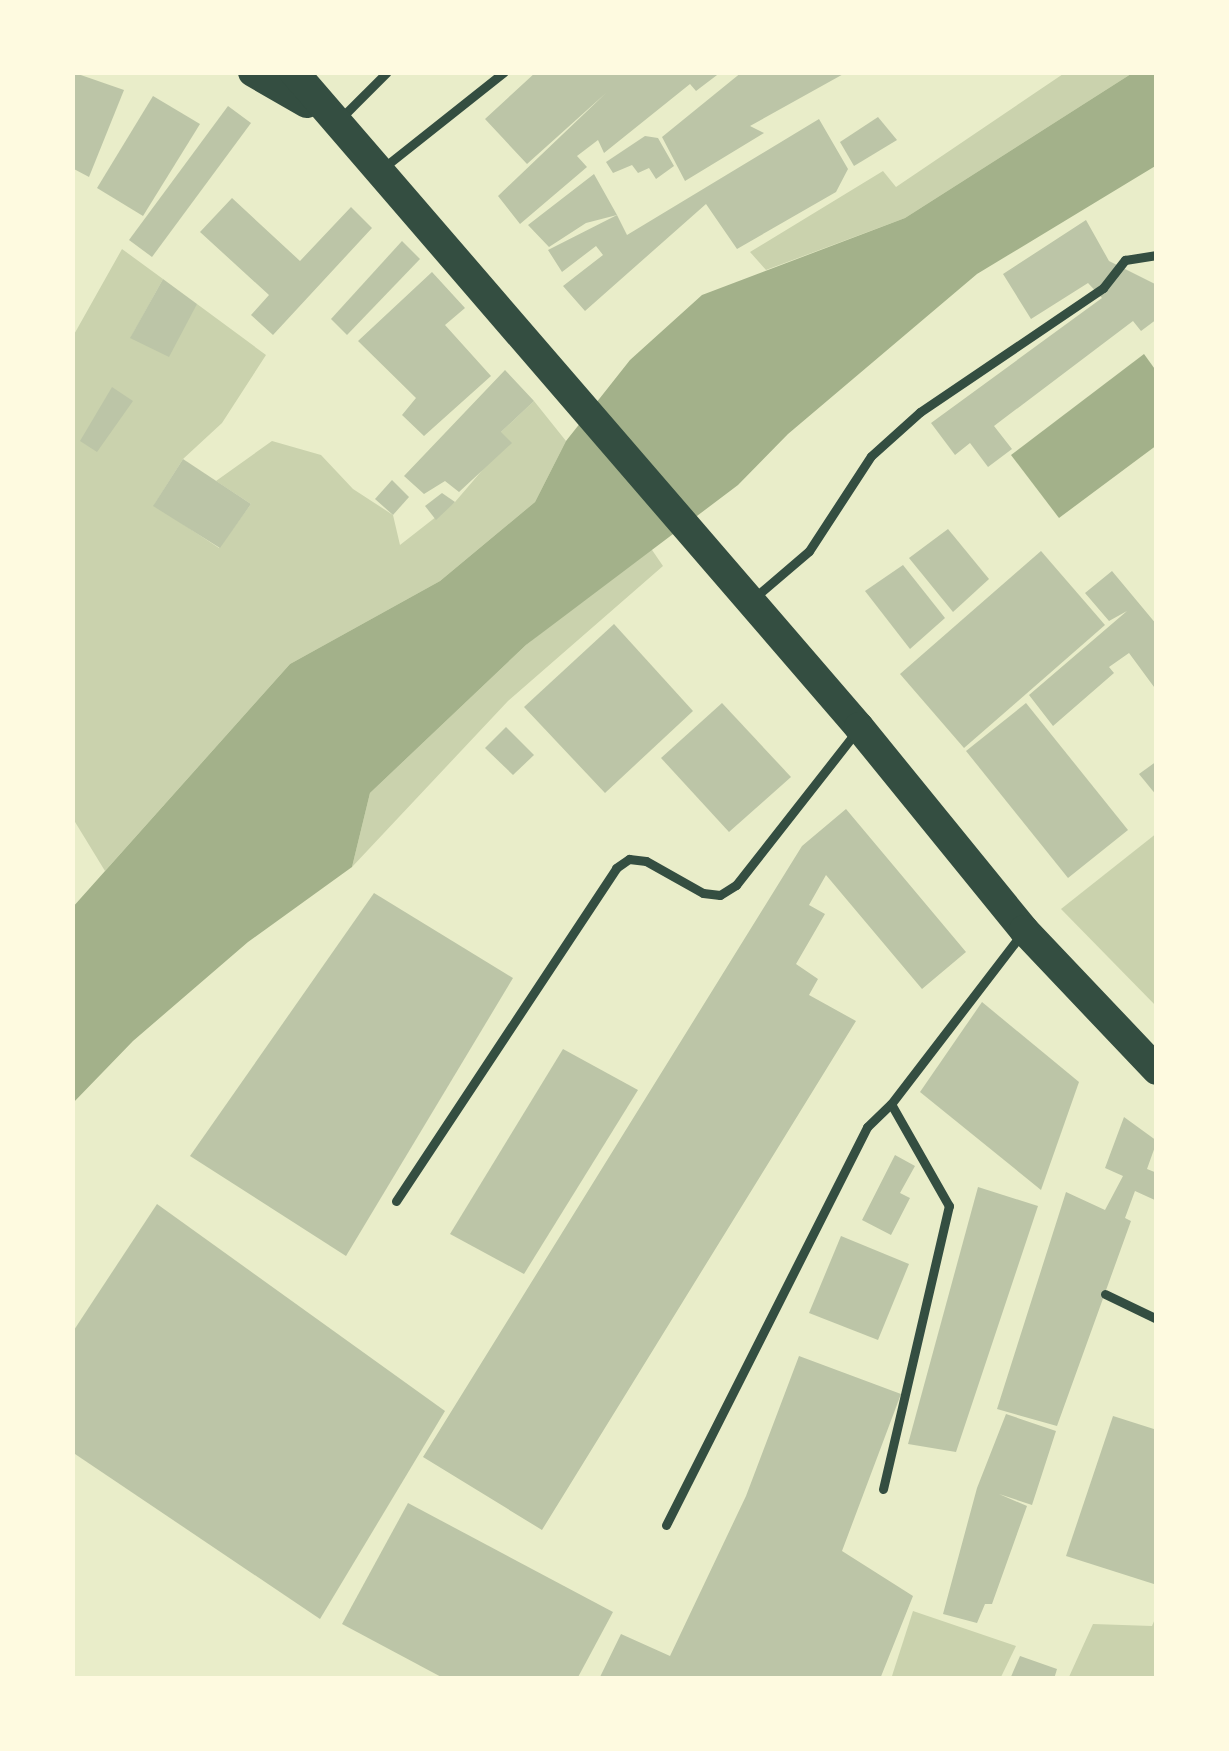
<!DOCTYPE html>
<style>
body{margin:0}
#map{position:relative;width:1229px;height:1751px;overflow:hidden;background:#e9edc9;font-family:Cabin,sans-serif}
div>[style]{position:absolute}
[style*='--x']{left:calc(var(--x)*1px);top:calc(var(--y)*1px);width:calc(var(--w)*1px);rotate:calc(var(--a)*1deg)}
.green>*{inset:0;background:#cad2ad}
.water>*{inset:0;background:#a3b18a}
.building>*{inset:0;background:#bcc5a7}
.service>*{height:9px;margin:-4.5px;padding:0 4.5px;transform-origin:4.5px;border-radius:4.5px;background:#344e41}
.trunk>*{height:30px;margin:-15px;padding:0 15px;transform-origin:15px;border-radius:15px;background:#344e41}
span{translate:-50% -50%;white-space:nowrap;text-align:center;line-height:1.15;-webkit-text-stroke:10px #fefae0;paint-order:stroke}
.frame{position:absolute;inset:0;border:75px solid #fefae0;pointer-events:none}
</style>
<div id="map">
<div class="green">
<i style="clip-path:polygon(1066px 72px,1134px 72px,905px 218px,766px 270px,750px 252px,883px 171px,896px 187px)"></i>
<i style="clip-path:polygon(122px 249px,163px 279px,131px 337px,197px 304px,266px 355px,222px 423px,183px 459px,154px 505px,219px 548px,251px 504px,216px 481px,272px 441px,321px 455px,353px 489px,393px 515px,400px 545px,455px 502px,491px 460px,501px 432px,534px 401px,566px 441px,535px 502px,440px 581px,290px 664px,105px 871px,72px 817px,72px 338px)"></i>
<i style="clip-path:polygon(650px 547px,663px 566px,508px 701px,352px 867px,370px 793px,526px 645px)"></i>
<i style="clip-path:polygon(1157px 833px,1157px 1007px,1061px 909px)"></i>
<i style="clip-path:polygon(913px 1611px,1016px 1646px,1000px 1679px,891px 1679px)"></i>
<i style="clip-path:polygon(1157px 1614px,1157px 1679px,1068px 1679px,1093px 1624px,1152px 1626px)"></i>
</div>
<div class="water">
<i style="clip-path:polygon(1134px 72px,1157px 72px,1157px 165px,977px 274px,788px 434px,738px 485px,526px 645px,370px 793px,352px 867px,248px 942px,133px 1041px,72px 1104px,72px 908px,290px 664px,440px 581px,535px 502px,566px 441px,630px 360px,702px 295px,905px 218px)"></i>
<i style="clip-path:polygon(1144px 354px,1157px 372px,1157px 445px,1059px 518px,1011px 455px)"></i>
</div>
<div class="building">
<i style="clip-path:polygon(536px 72px,721px 72px,696px 91px,690px 84px,604px 153px,598px 140px,577px 156px,587px 167px,520px 224px,498px 196px,606px 93px,527px 164px,485px 119px)"></i>
<i style="clip-path:polygon(742px 72px,847px 72px,750px 126px,764px 133px,685px 181px,662px 137px)"></i>
<i style="clip-path:polygon(75px 73px,124px 90px,89px 177px,72px 168px)"></i>
<i style="clip-path:polygon(153px 96px,200px 124px,143px 216px,97px 188px)"></i>
<i style="clip-path:polygon(228px 106px,251px 123px,152px 257px,129px 240px)"></i>
<i style="clip-path:polygon(878px 117px,897px 140px,854px 166px,840px 142px)"></i>
<i style="clip-path:polygon(819px 119px,848px 169px,836px 192px,737px 249px,706px 204px,585px 311px,563px 286px,603px 255px,596px 246px,562px 272px,548px 250px,617px 215px,627px 235px)"></i>
<i style="clip-path:polygon(645px 136px,658px 138px,674px 166px,656px 179px,649px 168px,638px 173px,632px 165px,613px 173px,606px 162px)"></i>
<i style="clip-path:polygon(594px 174px,617px 215px,586px 223px,549px 247px,528px 225px)"></i>
<i style="clip-path:polygon(232px 198px,300px 261px,351px 207px,372px 228px,273px 335px,251px 315px,269px 295px,200px 232px)"></i>
<i style="clip-path:polygon(1086px 220px,1109px 261px,1157px 285px,1157px 319px,1141px 331px,1133px 321px,994px 426px,1012px 449px,988px 467px,970px 443px,955px 455px,931px 423px,1102px 298px,1088px 283px,1031px 319px,1003px 274px)"></i>
<i style="clip-path:polygon(402px 241px,420px 259px,347px 335px,331px 319px)"></i>
<i style="clip-path:polygon(432px 272px,465px 308px,445px 325px,491px 376px,424px 436px,402px 415px,416px 398px,358px 341px)"></i>
<i style="clip-path:polygon(163px 279px,197px 304px,169px 357px,130px 338px)"></i>
<i style="clip-path:polygon(505px 370px,534px 401px,501px 432px,512px 443px,459px 492px,445px 481px,424px 494px,404px 476px)"></i>
<i style="clip-path:polygon(112px 387px,133px 401px,97px 452px,80px 441px)"></i>
<i style="clip-path:polygon(183px 459px,251px 504px,220px 548px,153px 506px)"></i>
<i style="clip-path:polygon(392px 480px,409px 497px,393px 515px,375px 499px)"></i>
<i style="clip-path:polygon(442px 493px,455px 502px,436px 520px,425px 506px)"></i>
<i style="clip-path:polygon(948px 529px,989px 579px,953px 612px,909px 558px)"></i>
<i style="clip-path:polygon(1041px 551px,1105px 625px,964px 748px,900px 674px)"></i>
<i style="clip-path:polygon(903px 565px,945px 618px,910px 649px,865px 591px)"></i>
<i style="clip-path:polygon(1112px 571px,1157px 625px,1157px 691px,1129px 653px,1109px 667px,1114px 673px,1053px 726px,1029px 695px,1127px 611px,1109px 621px,1085px 593px)"></i>
<i style="clip-path:polygon(614px 624px,693px 711px,605px 793px,524px 707px)"></i>
<i style="clip-path:polygon(722px 703px,791px 777px,729px 832px,661px 758px)"></i>
<i style="clip-path:polygon(1026px 703px,1128px 830px,1068px 878px,966px 751px)"></i>
<i style="clip-path:polygon(506px 727px,534px 755px,513px 775px,485px 748px)"></i>
<i style="clip-path:polygon(1157px 761px,1157px 796px,1139px 774px)"></i>
<i style="clip-path:polygon(846px 809px,966px 952px,922px 989px,826px 875px,809px 905px,825px 914px,796px 964px,818px 979px,809px 995px,856px 1021px,542px 1530px,423px 1457px,802px 846px)"></i>
<i style="clip-path:polygon(374px 893px,513px 978px,346px 1256px,190px 1156px)"></i>
<i style="clip-path:polygon(982px 1002px,1079px 1082px,1041px 1190px,920px 1092px)"></i>
<i style="clip-path:polygon(563px 1049px,638px 1090px,524px 1274px,450px 1234px)"></i>
<i style="clip-path:polygon(1124px 1117px,1157px 1141px,1147px 1169px,1157px 1173px,1157px 1201px,1135px 1191px,1125px 1218px,1131px 1221px,1057px 1426px,997px 1409px,1066px 1192px,1105px 1210px,1123px 1176px,1105px 1168px)"></i>
<i style="clip-path:polygon(895px 1155px,915px 1166px,900px 1193px,910px 1198px,891px 1235px,862px 1220px)"></i>
<i style="clip-path:polygon(978px 1187px,1038px 1206px,956px 1452px,908px 1444px)"></i>
<i style="clip-path:polygon(157px 1204px,445px 1411px,320px 1619px,72px 1452px,72px 1333px)"></i>
<i style="clip-path:polygon(841px 1236px,909px 1264px,878px 1340px,809px 1313px)"></i>
<i style="clip-path:polygon(799px 1356px,901px 1394px,842px 1551px,913px 1596px,880px 1679px,599px 1679px,621px 1634px,670px 1656px,746px 1496px)"></i>
<i style="clip-path:polygon(1006px 1414px,1056px 1431px,1032px 1505px,999px 1494px,1027px 1506px,992px 1604px,985px 1604px,977px 1623px,943px 1614px,977px 1488px)"></i>
<i style="clip-path:polygon(1113px 1416px,1157px 1430px,1157px 1585px,1066px 1556px)"></i>
<i style="clip-path:polygon(408px 1503px,613px 1612px,577px 1679px,445px 1679px,342px 1624px)"></i>
<i style="clip-path:polygon(1020px 1656px,1057px 1669px,1054px 1679px,1010px 1679px)"></i>
</div>
<div class="service">
<i style="--x:340;--y:119;--w:66;--a:-45"></i>
<i style="--x:383;--y:168;--w:154;--a:-38.4"></i>
<i style="--x:754;--y:598;--w:72;--a:-40.5"></i>
<i style="--x:809;--y:551;--w:113;--a:-56.9"></i>
<i style="--x:871;--y:456;--w:66;--a:-41.9"></i>
<i style="--x:920;--y:412;--w:221;--a:-34.1"></i>
<i style="--x:1103;--y:288;--w:36;--a:-52"></i>
<i style="--x:1125;--y:260;--w:32;--a:-9"></i>
<i style="--x:396;--y:1201;--w:399;--a:-56.5"></i>
<i style="--x:616;--y:868;--w:16;--a:-35"></i>
<i style="--x:629;--y:859;--w:17;--a:7"></i>
<i style="--x:646;--y:861;--w:65;--a:29.3"></i>
<i style="--x:703;--y:893;--w:17;--a:7"></i>
<i style="--x:720;--y:895;--w:19;--a:-32"></i>
<i style="--x:736;--y:885;--w:194;--a:-51.9"></i>
<i style="--x:1105;--y:1294;--w:58;--a:25.7"></i>
<i style="--x:883;--y:1489;--w:291;--a:-76.9"></i>
<i style="--x:949;--y:1206;--w:117;--a:-119.6"></i>
<i style="--x:666;--y:1525;--w:446;--a:-63.2"></i>
<i style="--x:867;--y:1127;--w:33;--a:-44"></i>
<i style="--x:891;--y:1104;--w:212;--a:-52.5"></i>
</div>
<div class="trunk">
<i style="--x:253;--y:72;--w:62;--a:29.9"></i>
<i style="--x:294;--y:72;--w:865;--a:49.22"></i>
<i style="--x:859;--y:727;--w:262;--a:50.9"></i>
<i style="--x:1024;--y:930;--w:193;--a:46.5"></i>
</div>
<div class="frame"></div>
</div>
